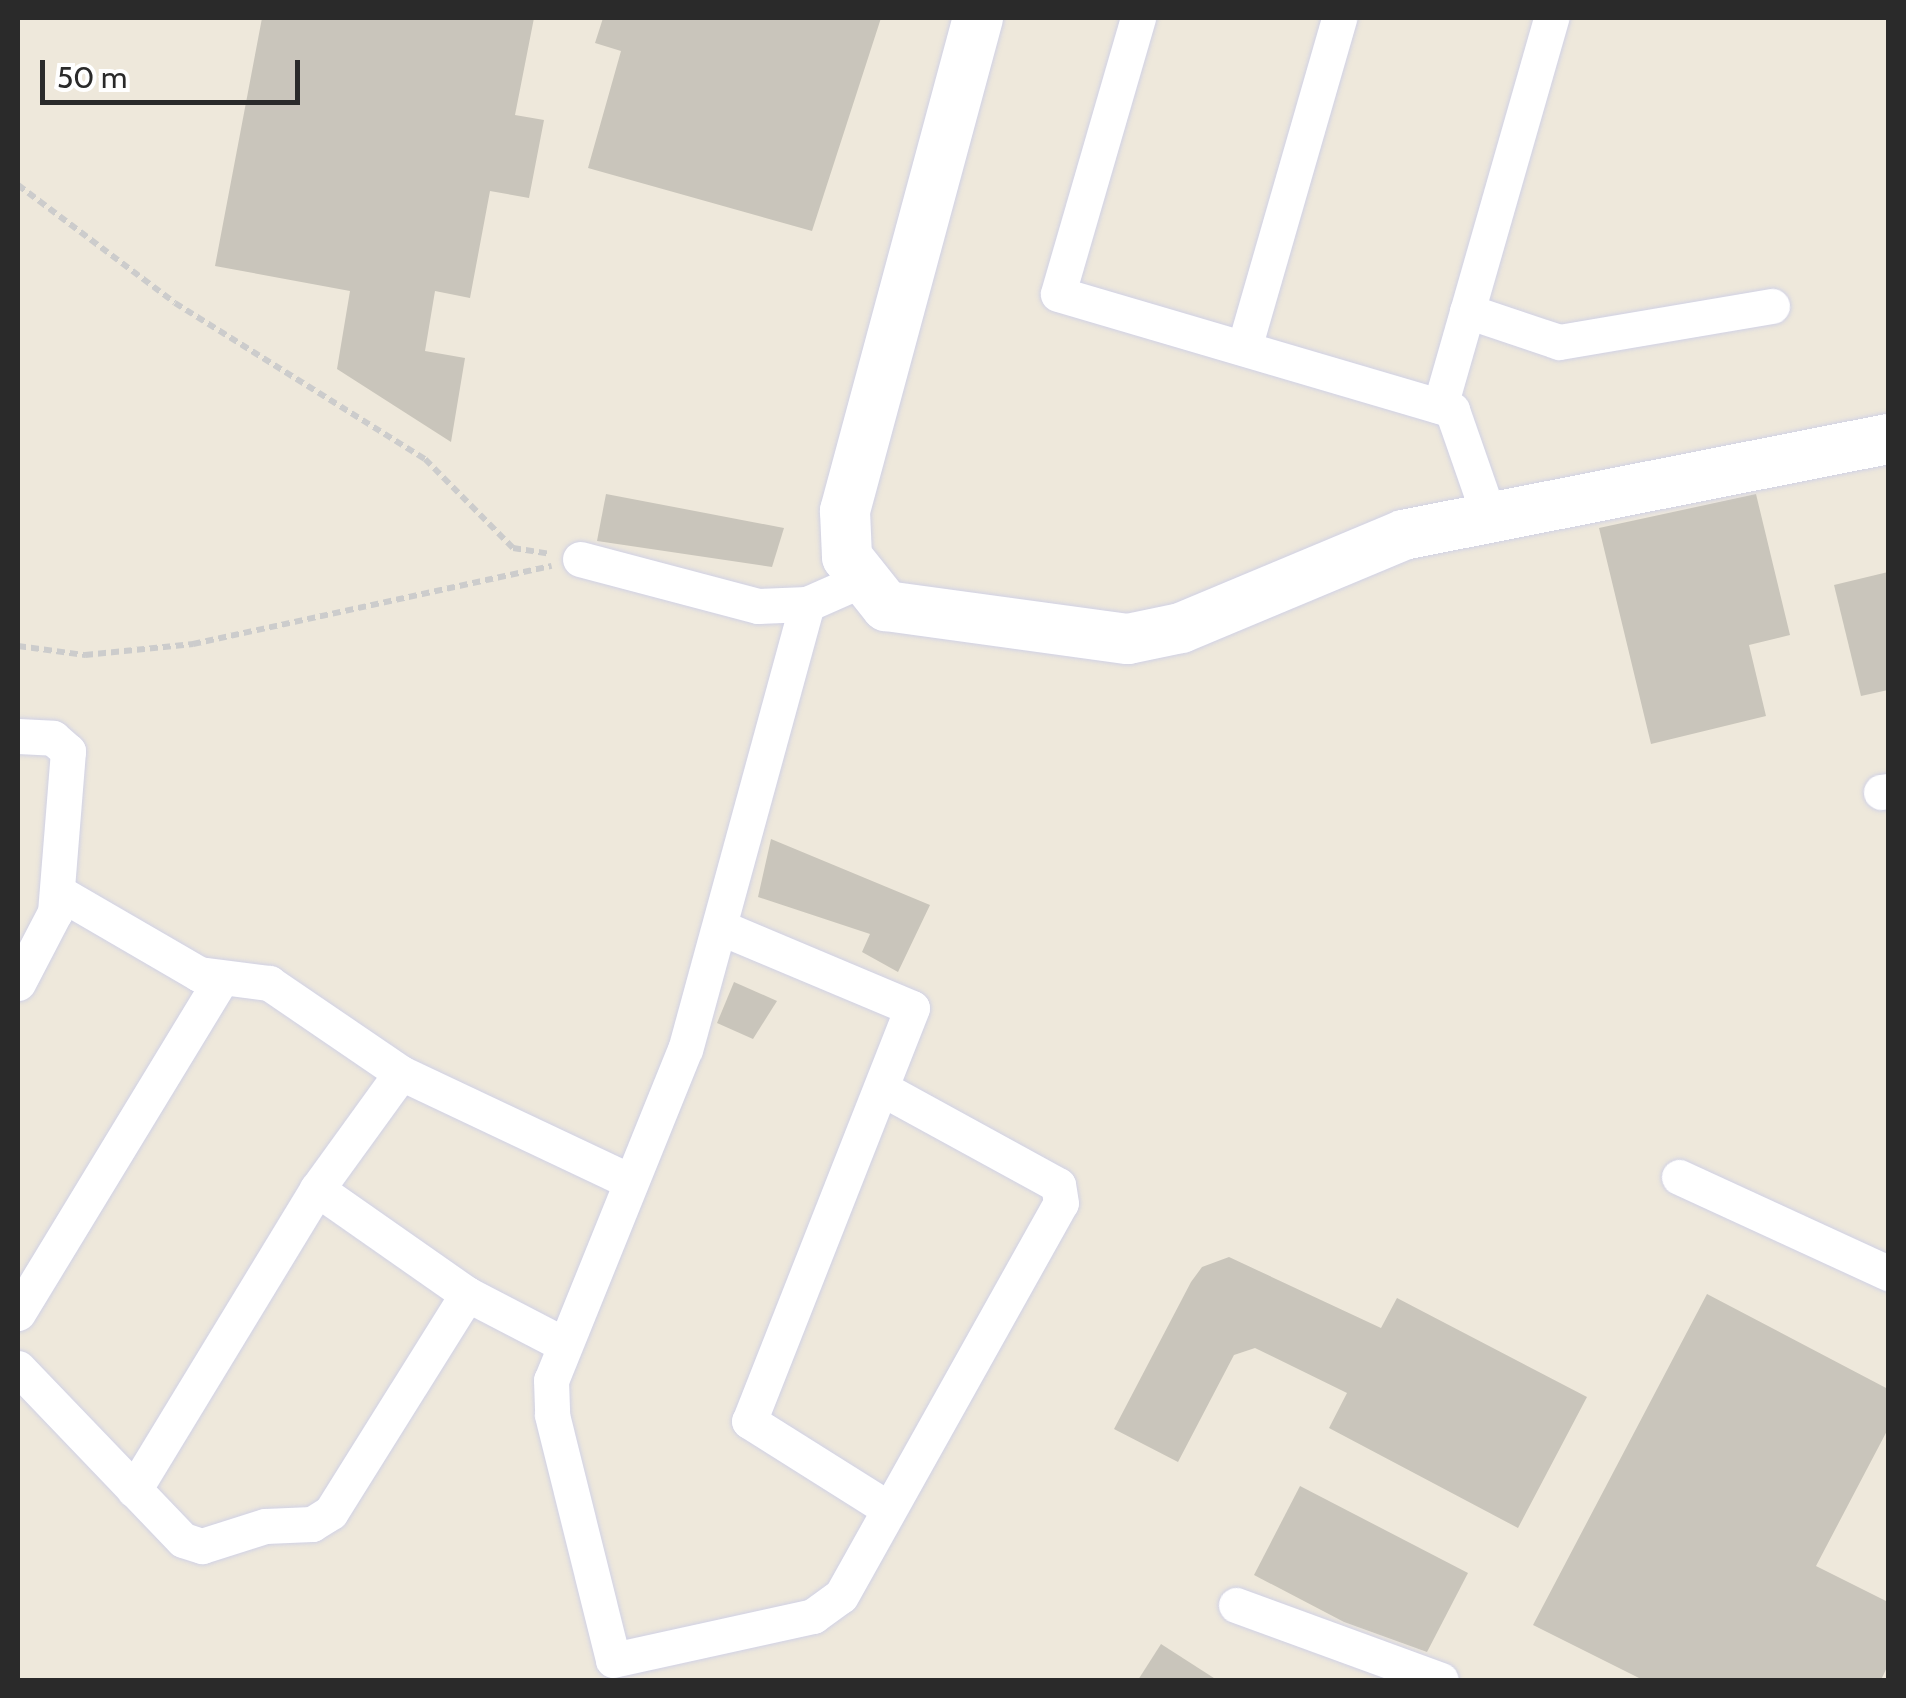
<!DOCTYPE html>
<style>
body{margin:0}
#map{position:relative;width:1906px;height:1698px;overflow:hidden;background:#eee8db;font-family:Cabin,sans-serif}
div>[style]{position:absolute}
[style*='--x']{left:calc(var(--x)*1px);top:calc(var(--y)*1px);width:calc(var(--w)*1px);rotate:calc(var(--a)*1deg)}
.building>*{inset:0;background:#c9c5bb}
.path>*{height:6px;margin-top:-3px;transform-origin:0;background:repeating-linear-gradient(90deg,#ccc 0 8px,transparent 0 13px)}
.roads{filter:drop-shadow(0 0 2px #d0d1e5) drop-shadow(0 0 2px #d0d1e5)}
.street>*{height:35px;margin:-17.5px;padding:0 17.5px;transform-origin:17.5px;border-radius:17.5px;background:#fff}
.secondary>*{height:50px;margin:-25px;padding:0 25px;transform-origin:25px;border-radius:25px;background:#fff}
span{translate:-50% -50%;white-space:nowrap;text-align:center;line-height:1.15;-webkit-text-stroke:8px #fff;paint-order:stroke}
.frame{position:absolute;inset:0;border:20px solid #2a2a2a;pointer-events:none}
.scale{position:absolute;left:40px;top:60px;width:260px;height:45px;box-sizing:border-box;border:5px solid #2a2a2a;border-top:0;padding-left:12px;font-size:30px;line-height:35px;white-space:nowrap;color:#2a2a2a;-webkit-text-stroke:8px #fff;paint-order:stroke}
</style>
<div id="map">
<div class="building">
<i style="clip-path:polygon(262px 18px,534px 18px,515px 115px,544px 120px,529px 198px,490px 191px,470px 298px,435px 291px,425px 351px,465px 358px,451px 442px,337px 369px,350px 291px,215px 266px)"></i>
<i style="clip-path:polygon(603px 18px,881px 18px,812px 231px,588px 168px,621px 51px,595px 43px)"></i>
<i style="clip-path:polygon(606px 494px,784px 528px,772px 567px,597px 541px)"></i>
<i style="clip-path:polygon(1756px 494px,1790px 635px,1749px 645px,1766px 716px,1651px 744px,1599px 528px)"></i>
<i style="clip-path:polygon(1888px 572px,1888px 690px,1861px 696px,1834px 585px)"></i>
<i style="clip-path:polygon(771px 839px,930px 905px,898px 972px,862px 952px,870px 934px,758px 897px)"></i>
<i style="clip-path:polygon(734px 982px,777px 1001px,753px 1039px,717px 1023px)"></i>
<i style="clip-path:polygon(1229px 1257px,1381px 1328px,1397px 1298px,1587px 1397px,1518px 1528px,1329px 1428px,1347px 1393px,1255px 1348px,1234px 1355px,1178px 1462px,1114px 1429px,1191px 1282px,1202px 1267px)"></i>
<i style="clip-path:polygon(1707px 1294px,1888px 1389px,1888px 1429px,1816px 1566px,1888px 1602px,1888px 1665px,1881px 1680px,1643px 1680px,1533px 1625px)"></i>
<i style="clip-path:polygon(1300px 1486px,1468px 1573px,1427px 1652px,1344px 1622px,1254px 1575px)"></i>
<i style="clip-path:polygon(1161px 1644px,1217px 1680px,1138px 1680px)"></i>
</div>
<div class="path">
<i style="--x:18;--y:185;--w:196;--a:36.9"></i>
<i style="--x:175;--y:303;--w:295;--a:32"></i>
<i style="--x:425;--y:459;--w:125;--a:45.3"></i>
<i style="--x:513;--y:548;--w:36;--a:9"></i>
<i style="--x:18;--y:646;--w:68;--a:7.7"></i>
<i style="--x:85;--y:655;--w:109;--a:-5.8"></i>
<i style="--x:193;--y:644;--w:367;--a:-12.3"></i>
</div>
<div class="roads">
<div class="street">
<i style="--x:1138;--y:18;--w:287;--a:106.2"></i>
<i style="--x:1058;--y:294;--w:411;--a:16.4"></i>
<i style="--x:1452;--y:410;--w:112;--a:70.8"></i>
<i style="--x:1467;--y:311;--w:97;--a:18.6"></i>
<i style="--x:1559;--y:342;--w:216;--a:-9.6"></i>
<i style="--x:1244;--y:348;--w:343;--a:-73.9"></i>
<i style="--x:1440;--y:406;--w:404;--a:-74"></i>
<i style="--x:580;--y:559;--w:184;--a:14.8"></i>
<i style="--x:758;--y:606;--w:49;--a:-2.3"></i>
<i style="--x:807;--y:604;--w:57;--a:-23.9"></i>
<i style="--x:807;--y:604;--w:461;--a:105.3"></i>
<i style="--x:685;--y:1049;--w:357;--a:112"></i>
<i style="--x:551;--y:1380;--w:35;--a:88"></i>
<i style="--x:552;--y:1415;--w:252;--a:76"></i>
<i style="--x:613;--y:1660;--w:205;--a:-12.4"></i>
<i style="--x:813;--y:1616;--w:34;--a:-36"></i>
<i style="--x:841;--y:1596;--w:450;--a:-60.8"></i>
<i style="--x:1061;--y:1203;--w:18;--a:-99"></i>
<i style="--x:1058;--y:1185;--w:200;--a:-151.3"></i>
<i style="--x:18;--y:736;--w:35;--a:3"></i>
<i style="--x:53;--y:738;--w:20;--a:41"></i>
<i style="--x:68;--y:751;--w:162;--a:94.6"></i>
<i style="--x:55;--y:912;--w:80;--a:117.5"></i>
<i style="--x:1881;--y:792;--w:7;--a:-8"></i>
<i style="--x:58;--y:892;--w:163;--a:30.2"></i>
<i style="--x:199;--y:974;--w:71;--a:7.3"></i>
<i style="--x:269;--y:983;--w:160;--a:34.3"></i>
<i style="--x:401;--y:1073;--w:252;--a:25.3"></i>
<i style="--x:722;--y:928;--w:206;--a:22.8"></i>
<i style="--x:912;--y:1008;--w:444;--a:111.5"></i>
<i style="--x:749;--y:1421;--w:165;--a:32.2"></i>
<i style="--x:1679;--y:1177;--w:230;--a:24.7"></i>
<i style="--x:317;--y:1189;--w:183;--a:35"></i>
<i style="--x:18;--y:1313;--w:386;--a:-58.7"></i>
<i style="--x:18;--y:1368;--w:238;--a:46.2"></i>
<i style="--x:183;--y:1540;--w:20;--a:18"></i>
<i style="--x:202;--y:1546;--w:66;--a:-17.6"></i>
<i style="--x:265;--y:1526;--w:47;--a:-2.4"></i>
<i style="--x:312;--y:1524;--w:22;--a:-32"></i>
<i style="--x:331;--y:1512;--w:257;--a:-58"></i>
<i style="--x:467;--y:1294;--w:106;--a:27.5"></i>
<i style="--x:134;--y:1490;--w:352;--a:-58.7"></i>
<i style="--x:317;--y:1189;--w:143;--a:-54.1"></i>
<i style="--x:1236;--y:1605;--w:218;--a:20.1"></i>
</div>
<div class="secondary">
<i style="--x:978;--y:18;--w:511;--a:105.1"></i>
<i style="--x:845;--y:511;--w:46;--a:87.5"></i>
<i style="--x:847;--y:557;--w:63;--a:51.5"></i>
<i style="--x:886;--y:606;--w:244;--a:7.8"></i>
<i style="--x:1128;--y:639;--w:54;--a:-11.7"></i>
<i style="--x:1181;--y:628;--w:241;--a:-22.7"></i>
<i style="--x:1403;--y:535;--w:494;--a:-11.2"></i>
</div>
</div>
<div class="frame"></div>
<div class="scale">50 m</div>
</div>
